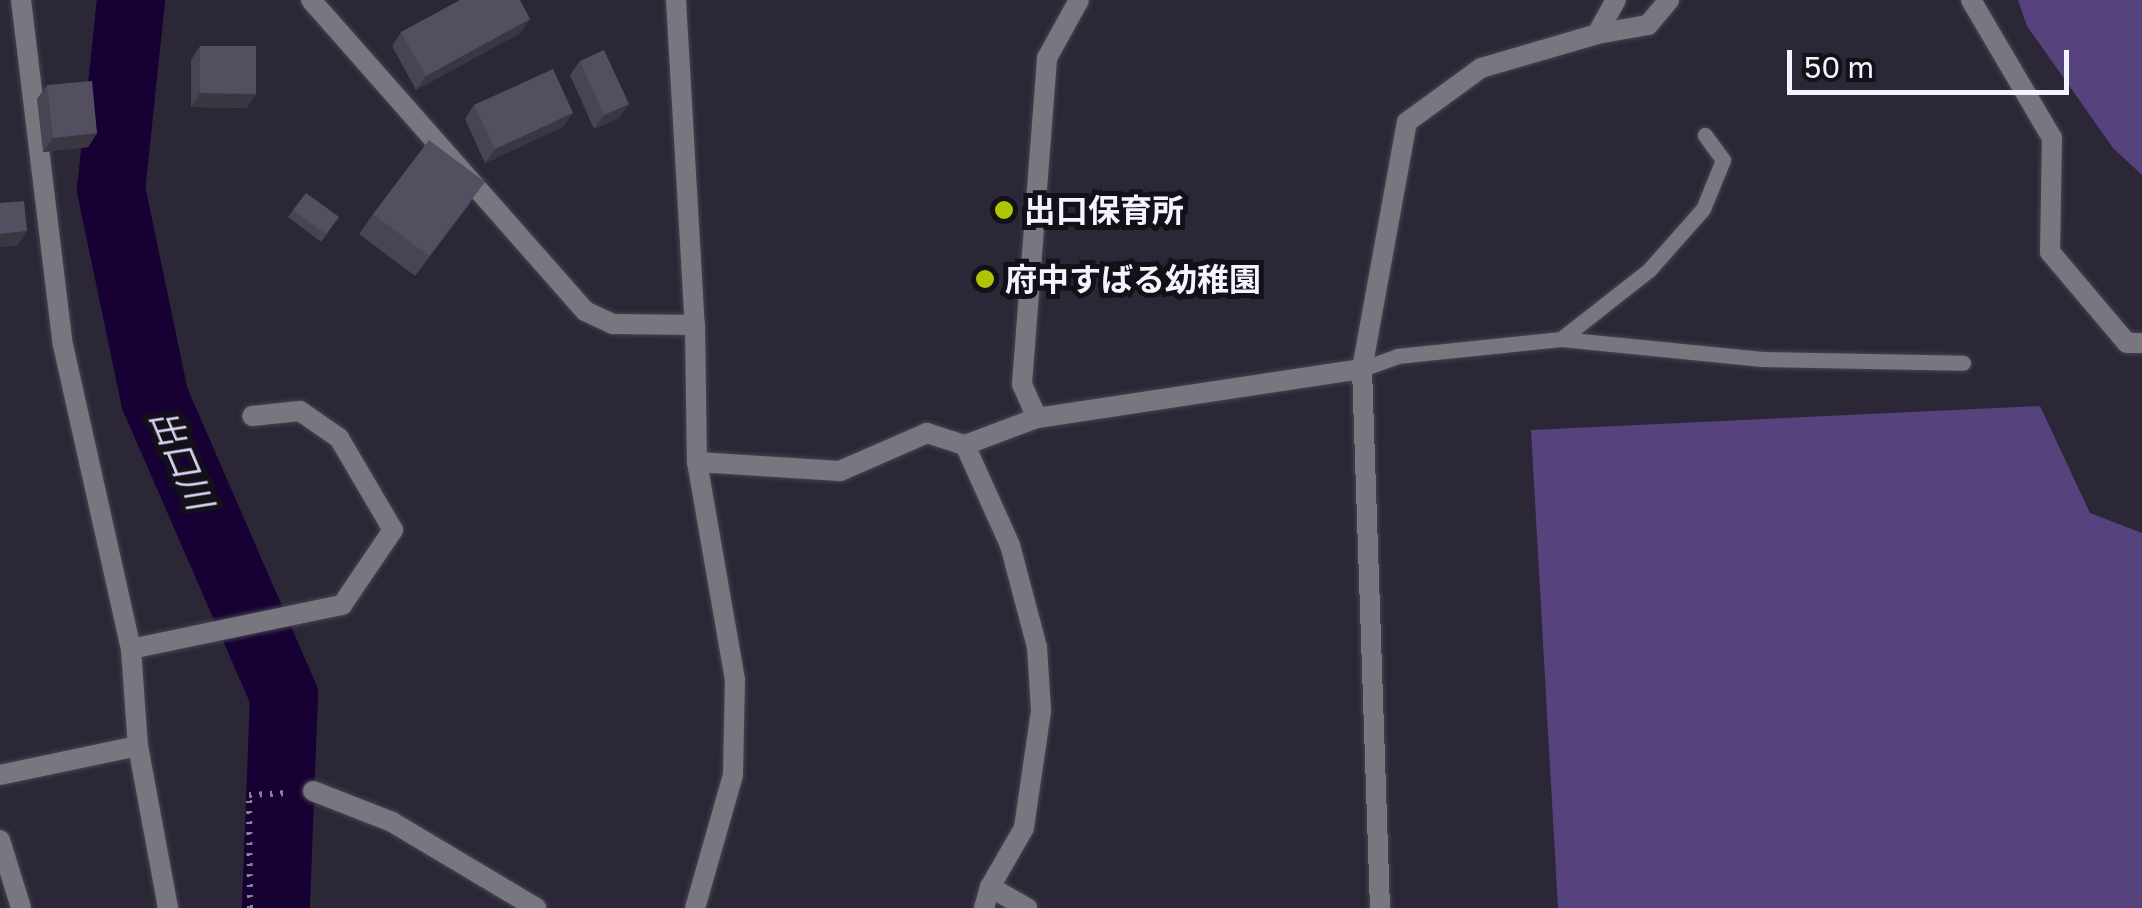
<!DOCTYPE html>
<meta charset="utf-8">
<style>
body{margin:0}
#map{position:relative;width:2142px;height:908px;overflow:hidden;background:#2b2736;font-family:"Golos Text","Noto Sans JP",sans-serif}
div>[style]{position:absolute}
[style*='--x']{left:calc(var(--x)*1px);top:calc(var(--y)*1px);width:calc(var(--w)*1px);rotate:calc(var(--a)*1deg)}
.forest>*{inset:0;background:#56437d}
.river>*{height:68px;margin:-34px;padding:0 34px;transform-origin:34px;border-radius:34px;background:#170033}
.path>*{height:6px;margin-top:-3px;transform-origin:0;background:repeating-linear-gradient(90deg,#878490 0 2.5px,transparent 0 10.5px)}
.roads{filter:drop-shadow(0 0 2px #474452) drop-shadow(0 0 2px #474452)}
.lane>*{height:15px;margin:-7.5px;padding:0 7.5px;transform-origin:7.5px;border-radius:7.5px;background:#78767e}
.street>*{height:20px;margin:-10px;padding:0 10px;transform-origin:10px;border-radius:10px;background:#78767e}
.wall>*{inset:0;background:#474453}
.shaded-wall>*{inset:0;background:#3a3743}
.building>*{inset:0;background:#534f60}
.dots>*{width:28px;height:28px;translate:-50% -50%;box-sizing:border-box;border:5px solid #131118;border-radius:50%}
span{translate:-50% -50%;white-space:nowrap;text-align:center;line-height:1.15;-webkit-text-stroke:10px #131118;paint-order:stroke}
.poi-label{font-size:32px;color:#f5f3fd;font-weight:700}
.left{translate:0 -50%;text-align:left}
.water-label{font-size:35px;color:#dbd1f5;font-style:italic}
.scale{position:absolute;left:1787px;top:50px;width:282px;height:45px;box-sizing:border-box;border:5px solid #f5f3fd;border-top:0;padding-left:12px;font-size:30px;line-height:35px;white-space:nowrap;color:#f5f3fd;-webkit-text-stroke:8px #131118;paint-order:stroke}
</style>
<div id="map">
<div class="forest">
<i style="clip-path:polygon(2018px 0,2142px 0,2142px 175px,2113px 148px,2027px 26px)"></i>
<i style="clip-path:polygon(2040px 406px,2090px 513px,2142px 533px,2142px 908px,1558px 908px,1531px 430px)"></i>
</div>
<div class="river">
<i style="--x:131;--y:0;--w:190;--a:96"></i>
<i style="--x:111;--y:189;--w:215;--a:78.2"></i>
<i style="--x:155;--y:399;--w:324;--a:66.5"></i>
<i style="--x:284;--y:696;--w:212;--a:92.2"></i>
</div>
<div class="path">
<i style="--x:250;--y:908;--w:113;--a:-90.5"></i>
<i style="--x:249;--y:795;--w:38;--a:-3"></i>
</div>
<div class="roads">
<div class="lane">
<i style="--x:1561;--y:339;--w:202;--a:5.7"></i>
<i style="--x:1762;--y:359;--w:201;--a:1.1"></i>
<i style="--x:1362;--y:369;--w:37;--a:-20"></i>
<i style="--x:1397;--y:356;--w:165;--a:-5.9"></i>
<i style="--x:1561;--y:339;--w:112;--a:-38.1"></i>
<i style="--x:1649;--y:270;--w:81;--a:-48.5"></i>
<i style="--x:1703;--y:209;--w:53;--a:-67.8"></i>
<i style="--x:1723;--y:160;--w:31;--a:-126"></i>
</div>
<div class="street">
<i style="--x:21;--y:0;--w:348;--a:83.1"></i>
<i style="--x:63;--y:345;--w:312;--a:77.4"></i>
<i style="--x:131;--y:649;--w:97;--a:85.9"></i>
<i style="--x:138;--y:746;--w:165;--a:79.5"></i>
<i style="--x:311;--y:0;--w:414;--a:48.6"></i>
<i style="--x:585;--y:311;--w:31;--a:25"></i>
<i style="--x:613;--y:324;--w:82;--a:0.7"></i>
<i style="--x:676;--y:0;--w:326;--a:86.7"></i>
<i style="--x:695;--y:325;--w:137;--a:89.2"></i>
<i style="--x:697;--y:462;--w:220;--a:80.1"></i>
<i style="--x:735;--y:679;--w:96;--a:91.2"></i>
<i style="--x:733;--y:775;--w:138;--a:105.9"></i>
<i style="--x:1971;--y:0;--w:160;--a:59.6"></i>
<i style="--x:2052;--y:138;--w:114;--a:91"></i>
<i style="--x:2050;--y:252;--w:119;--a:49.8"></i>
<i style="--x:2127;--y:343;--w:15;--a:0"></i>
<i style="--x:1597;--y:34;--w:39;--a:-61"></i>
<i style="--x:1362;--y:369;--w:539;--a:88.09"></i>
<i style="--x:1037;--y:418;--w:37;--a:-114"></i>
<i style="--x:1022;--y:384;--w:327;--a:-85.6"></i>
<i style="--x:1047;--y:58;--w:66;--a:-61.1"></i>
<i style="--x:965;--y:445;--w:110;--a:65.8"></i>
<i style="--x:1010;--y:545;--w:106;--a:75.2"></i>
<i style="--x:1037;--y:647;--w:64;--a:86.4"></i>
<i style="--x:1041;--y:711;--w:118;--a:98.3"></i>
<i style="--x:1024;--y:828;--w:68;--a:120"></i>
<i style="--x:990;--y:887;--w:22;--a:106"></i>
<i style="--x:697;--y:462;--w:143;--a:3.6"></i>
<i style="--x:840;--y:471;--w:95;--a:-23.6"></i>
<i style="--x:927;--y:433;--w:40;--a:18"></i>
<i style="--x:965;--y:445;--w:77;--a:-20.6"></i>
<i style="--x:1037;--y:418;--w:329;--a:-8.6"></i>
<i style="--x:1362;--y:369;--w:251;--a:-79.7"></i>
<i style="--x:1407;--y:122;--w:92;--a:-36.1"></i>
<i style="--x:1481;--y:68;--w:121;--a:-16.3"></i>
<i style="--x:1597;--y:34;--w:52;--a:-10"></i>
<i style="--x:1648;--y:25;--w:33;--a:-50"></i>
<i style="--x:131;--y:649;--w:216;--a:-11.8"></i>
<i style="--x:342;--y:605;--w:91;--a:-55.8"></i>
<i style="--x:393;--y:530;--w:107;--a:-120.4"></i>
<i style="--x:339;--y:438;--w:47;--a:-145.3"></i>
<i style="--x:300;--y:411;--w:48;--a:174.1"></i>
<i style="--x:0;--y:775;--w:141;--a:-11.9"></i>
<i style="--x:313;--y:791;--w:85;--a:21.4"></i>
<i style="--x:392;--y:822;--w:168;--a:30.8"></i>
<i style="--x:0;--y:840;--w:71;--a:72.8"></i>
<i style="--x:990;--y:887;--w:43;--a:29.6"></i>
</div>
</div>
<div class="wall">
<i style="clip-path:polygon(530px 19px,520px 33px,416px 90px,392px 46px,401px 32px)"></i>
<i style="clip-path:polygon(200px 46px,247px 108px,191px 107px,191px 60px)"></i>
<i style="clip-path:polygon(580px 61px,629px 104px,619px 118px,594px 129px,570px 75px)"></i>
<i style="clip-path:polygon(47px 85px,97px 133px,88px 147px,43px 152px,37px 99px)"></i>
<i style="clip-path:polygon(474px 105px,563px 127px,485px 163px,465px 119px)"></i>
<i style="clip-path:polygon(306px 193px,339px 217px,321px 242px,288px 217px)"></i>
<i style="clip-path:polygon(471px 202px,415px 276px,359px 234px,373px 214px)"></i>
</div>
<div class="shaded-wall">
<i style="clip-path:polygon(530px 19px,520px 33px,416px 90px,426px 76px)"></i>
<i style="clip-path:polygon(200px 93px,256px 94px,247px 108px,191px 107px)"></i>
<i style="clip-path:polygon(629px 104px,619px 118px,594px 129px,604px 115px)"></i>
<i style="clip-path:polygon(573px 113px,563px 127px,485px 163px,495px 149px)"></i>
<i style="clip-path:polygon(97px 133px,88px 147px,43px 152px,53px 138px)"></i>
<i style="clip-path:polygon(27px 231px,17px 246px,0 247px,0 234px)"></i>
</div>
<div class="building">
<i style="clip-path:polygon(460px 0,520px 0,530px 19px,426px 76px,401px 32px)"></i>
<i style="clip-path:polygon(200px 46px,256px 46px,256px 94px,200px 93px)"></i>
<i style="clip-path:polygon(604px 50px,629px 104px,604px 115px,580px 61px)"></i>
<i style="clip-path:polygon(553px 69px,573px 113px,495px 149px,474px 105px)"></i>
<i style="clip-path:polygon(92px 81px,97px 133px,53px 138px,47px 85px)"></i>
<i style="clip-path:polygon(429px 140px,485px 182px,429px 256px,373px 214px)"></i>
<i style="clip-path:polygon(306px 193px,339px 217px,326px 234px,293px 210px)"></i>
<i style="clip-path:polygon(24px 201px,27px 231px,0 234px,0 203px)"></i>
</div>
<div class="dots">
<i style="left:1004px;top:210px;background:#afc504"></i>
<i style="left:985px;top:279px;background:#afc504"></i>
</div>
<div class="poi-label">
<span class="left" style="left:1024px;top:210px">出口保育所</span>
<span class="left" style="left:1005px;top:279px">府中すばる幼稚園</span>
</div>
<div class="water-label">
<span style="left:182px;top:459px;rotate:67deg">出口川</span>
</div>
<div class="scale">50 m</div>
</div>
